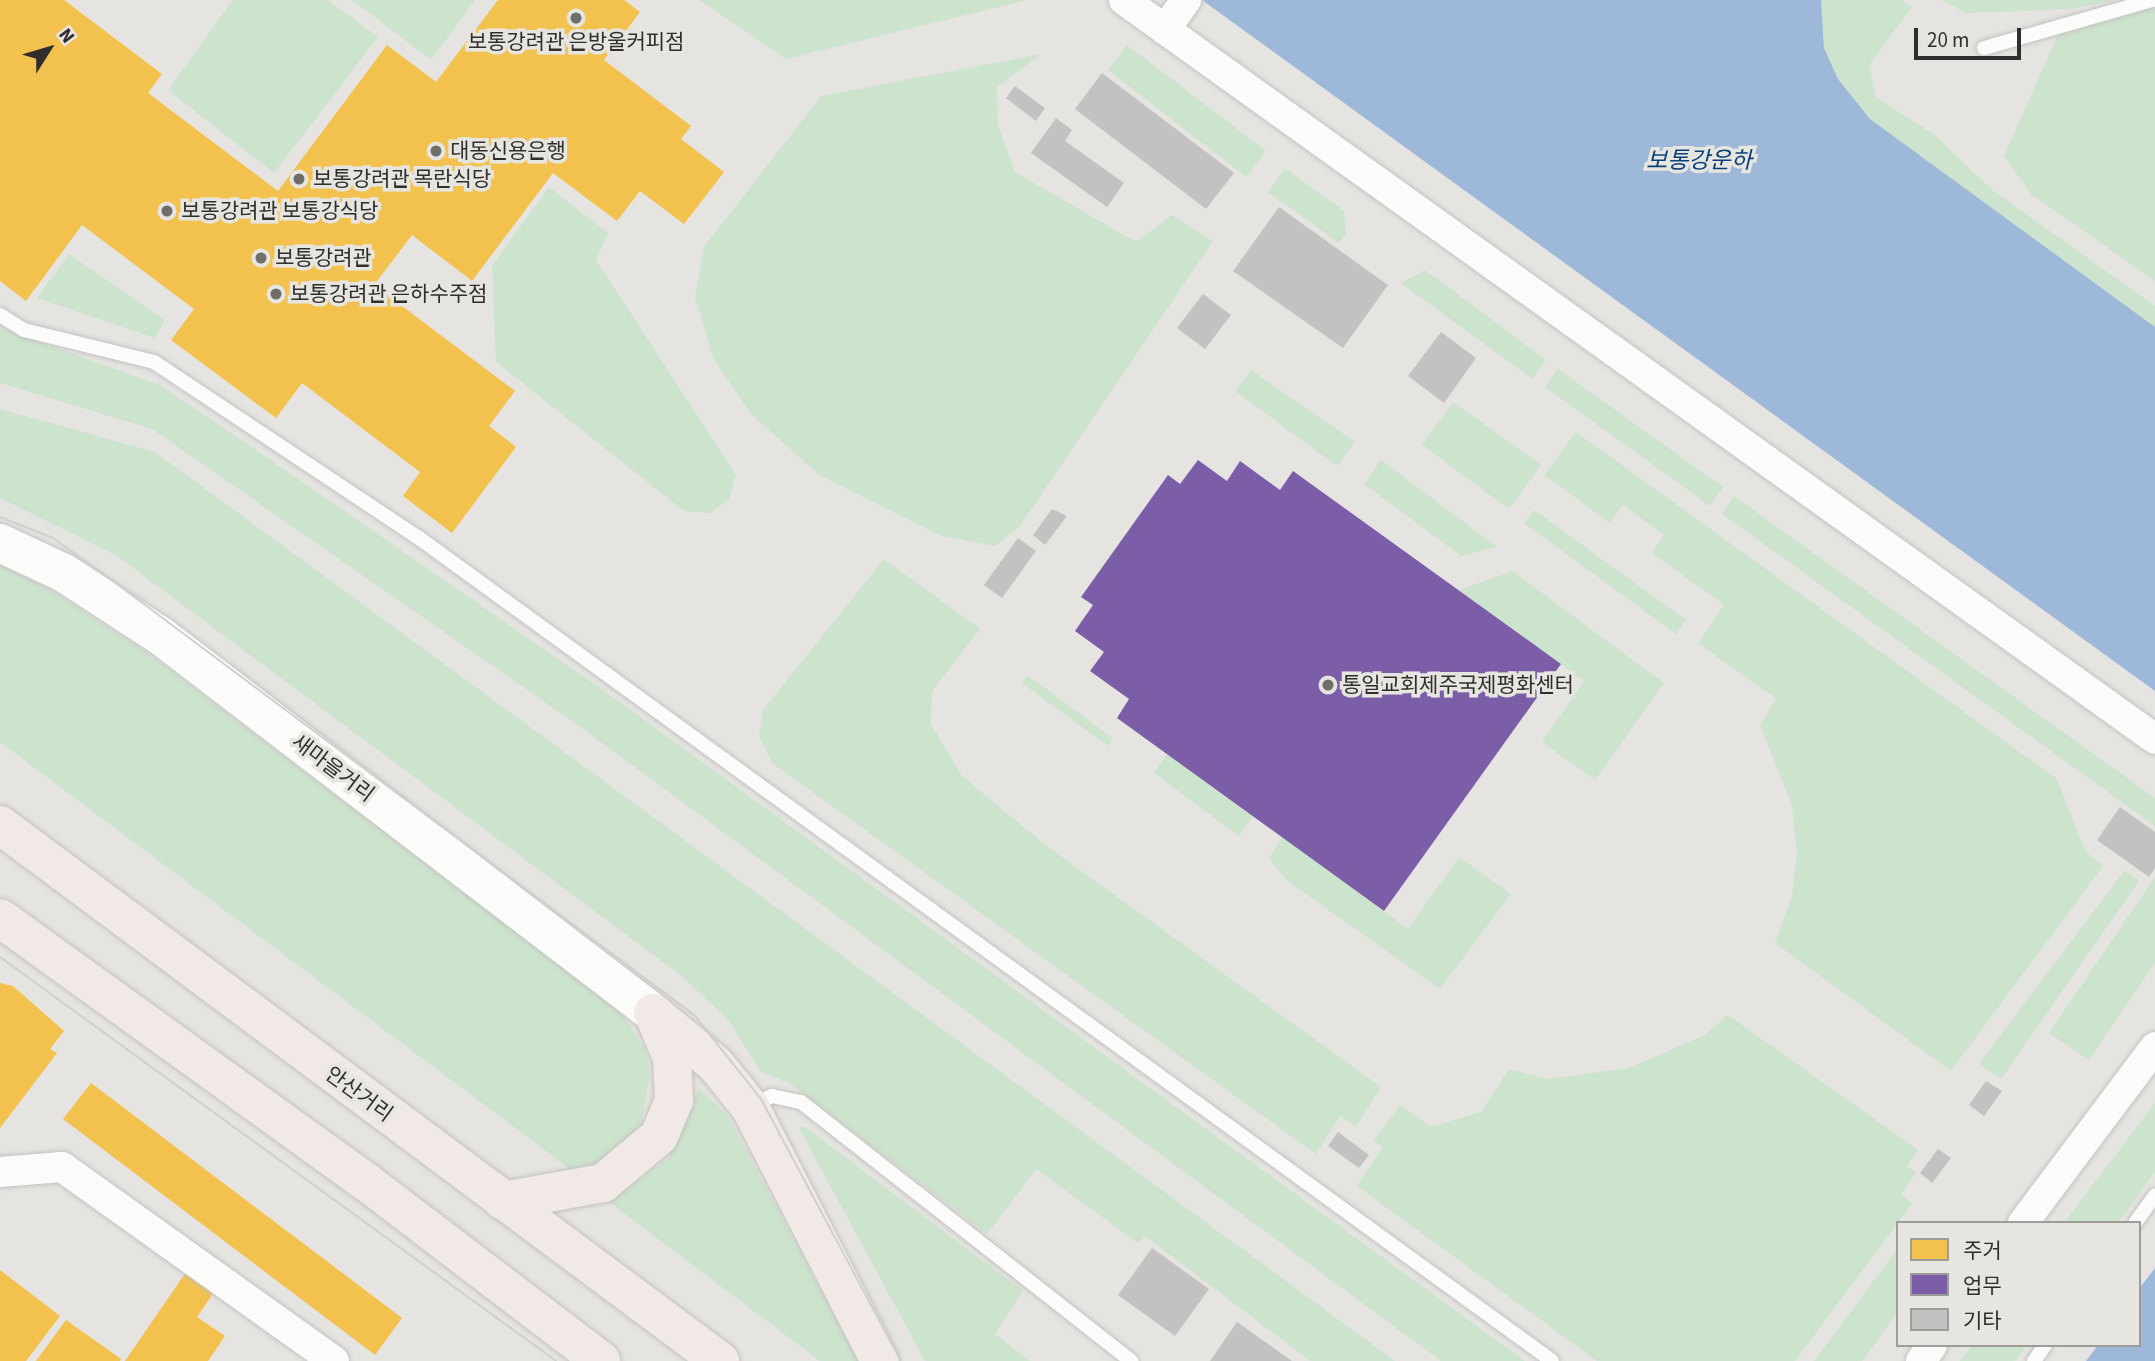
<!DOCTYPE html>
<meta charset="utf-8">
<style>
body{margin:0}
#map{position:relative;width:2155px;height:1361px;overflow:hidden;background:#e6e4e1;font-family:"Source Sans 3","Noto Sans KR",sans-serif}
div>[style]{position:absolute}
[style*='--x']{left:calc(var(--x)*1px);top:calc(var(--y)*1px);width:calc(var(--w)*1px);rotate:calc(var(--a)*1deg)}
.green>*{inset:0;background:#cce3cd}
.water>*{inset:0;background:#9db8d8}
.homes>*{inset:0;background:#f2c14e}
.offices>*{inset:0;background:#7b5ea7}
.building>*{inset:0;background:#c3c2c2}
.roads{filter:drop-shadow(0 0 2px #c3c2c0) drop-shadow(0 0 2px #c3c2c0)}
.service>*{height:14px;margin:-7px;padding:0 7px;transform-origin:7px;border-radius:7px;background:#fbfbfa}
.minor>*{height:30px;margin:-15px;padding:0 15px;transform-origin:15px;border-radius:15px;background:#fbfbfa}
.secondary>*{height:38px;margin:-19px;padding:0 19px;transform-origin:19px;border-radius:19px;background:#fbfbfa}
.primary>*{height:38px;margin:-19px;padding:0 19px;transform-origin:19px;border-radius:19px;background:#f0e9e5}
.tram>*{height:2px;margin:-1px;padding:0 1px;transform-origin:1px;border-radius:1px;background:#cfcfce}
.dots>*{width:19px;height:19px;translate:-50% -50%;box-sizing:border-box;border:4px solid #e7e5e0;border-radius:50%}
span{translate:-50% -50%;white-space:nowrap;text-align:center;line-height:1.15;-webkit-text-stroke:7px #e7e5e0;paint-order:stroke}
.poi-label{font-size:21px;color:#2f2e2c}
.left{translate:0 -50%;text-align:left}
.street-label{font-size:21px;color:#2f2e2c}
.water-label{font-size:23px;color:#08417a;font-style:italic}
.legend{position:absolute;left:1896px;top:1221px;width:245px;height:126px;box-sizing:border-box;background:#e7e5e0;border:2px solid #9d9c98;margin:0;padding:9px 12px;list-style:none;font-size:21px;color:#2f2e2c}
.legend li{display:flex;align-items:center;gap:14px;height:35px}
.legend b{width:35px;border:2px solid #9d9c98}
.north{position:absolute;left:14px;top:14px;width:70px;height:70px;-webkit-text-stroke:5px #e7e5e0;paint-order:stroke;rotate:53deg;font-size:19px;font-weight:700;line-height:28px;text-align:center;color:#2f2e2c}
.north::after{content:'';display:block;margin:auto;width:24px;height:32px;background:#2f2e2c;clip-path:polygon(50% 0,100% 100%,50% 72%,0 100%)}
.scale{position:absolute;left:1914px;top:28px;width:107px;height:32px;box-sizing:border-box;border:4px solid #2f2e2c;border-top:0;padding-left:9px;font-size:21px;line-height:24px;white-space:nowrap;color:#2f2e2c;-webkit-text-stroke:5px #e7e5e0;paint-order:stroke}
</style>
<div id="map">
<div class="green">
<i style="clip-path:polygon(233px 0,328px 0,378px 37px,274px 173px,168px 90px)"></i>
<i style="clip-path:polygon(352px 0,475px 0,431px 60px)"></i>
<i style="clip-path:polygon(700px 0,1027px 0,786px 59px)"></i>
<i style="clip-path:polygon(1821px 0,1901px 0,1912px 7px,1869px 65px,1876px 97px,1935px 135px,1991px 189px,2155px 306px,2155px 327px,1870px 119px,1838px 79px,1824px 48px)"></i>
<i style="clip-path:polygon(1941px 0,2116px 0,2072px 9px,1966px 13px)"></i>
<i style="clip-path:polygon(2155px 2px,2155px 281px,2031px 194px,2004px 156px,2060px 30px)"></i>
<i style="clip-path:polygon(1127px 45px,1266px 151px,1246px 177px,1108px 70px)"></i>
<i style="clip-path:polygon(1041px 54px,997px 87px,998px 125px,1015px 172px,1136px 242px,1172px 215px,1213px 241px,1020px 526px,995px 546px,941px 536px,819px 475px,751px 414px,713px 358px,695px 297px,704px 247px,821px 96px)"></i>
<i style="clip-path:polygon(1285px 168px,1344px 211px,1346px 234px,1339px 243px,1268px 192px)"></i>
<i style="clip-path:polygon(549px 187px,608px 233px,596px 260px,736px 475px,729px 499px,711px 513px,684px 511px,496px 362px,492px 266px)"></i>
<i style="clip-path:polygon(69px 254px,165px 320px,155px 338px,37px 298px)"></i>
<i style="clip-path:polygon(1425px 270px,1546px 360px,1532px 379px,1401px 283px)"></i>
<i style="clip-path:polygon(0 328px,160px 385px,288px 472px,613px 697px,1525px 1361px,1441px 1361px,579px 726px,152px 429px,0 383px)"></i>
<i style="clip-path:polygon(1558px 369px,1723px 487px,1710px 506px,1545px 387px)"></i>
<i style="clip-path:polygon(1251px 370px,1355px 442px,1337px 466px,1235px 391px)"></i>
<i style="clip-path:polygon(1453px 402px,1541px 465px,1509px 509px,1422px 445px)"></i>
<i style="clip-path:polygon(0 409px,155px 452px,1395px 1361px,1310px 1361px,1145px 1236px,1138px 1243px,1036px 1169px,987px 1234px,789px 1083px,761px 1072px,729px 1021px,683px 977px,117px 556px,0 498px)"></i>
<i style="clip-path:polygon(1576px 432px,2057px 779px,2085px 851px,2103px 866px,1951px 1071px,1775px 943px,1792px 896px,1797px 854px,1792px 805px,1760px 725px,1776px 699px,1698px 643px,1724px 605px,1652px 553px,1664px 535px,1623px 505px,1610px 523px,1544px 475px)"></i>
<i style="clip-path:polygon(1381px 460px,1497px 547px,1461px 556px,1364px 484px)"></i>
<i style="clip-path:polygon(1734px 496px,2155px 798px,2155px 826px,1722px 514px)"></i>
<i style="clip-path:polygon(1534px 510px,1686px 620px,1676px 634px,1524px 523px)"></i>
<i style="clip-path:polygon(884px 559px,980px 629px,932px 691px,931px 724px,962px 776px,1044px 844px,1381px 1087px,1356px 1127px,1340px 1116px,1316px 1154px,772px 763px,759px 736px,763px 710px)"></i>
<i style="clip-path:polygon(0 565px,46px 587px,147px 653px,619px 1009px,645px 1049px,650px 1073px,642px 1120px,630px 1141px,613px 1158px,578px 1175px,0 742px)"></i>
<i style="clip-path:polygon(1512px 571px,1664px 683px,1595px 780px,1542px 742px,1584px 681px,1459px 590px)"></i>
<i style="clip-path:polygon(1027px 675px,1113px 738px,1108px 746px,1022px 683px)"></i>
<i style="clip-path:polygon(1167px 754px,1253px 817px,1239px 836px,1154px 773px)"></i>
<i style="clip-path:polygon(1282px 837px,1408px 929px,1459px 857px,1511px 894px,1440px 989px,1286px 880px,1269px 858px)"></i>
<i style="clip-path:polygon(2125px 870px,2139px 881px,2001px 1079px,1979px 1064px)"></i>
<i style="clip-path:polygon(2155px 877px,2155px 963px,2089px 1060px,2049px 1033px)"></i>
<i style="clip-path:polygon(1728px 1015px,1918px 1150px,1907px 1166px,1916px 1173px,1901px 1194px,1912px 1204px,1795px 1361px,1597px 1361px,1357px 1186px,1383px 1147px,1374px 1141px,1400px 1105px,1432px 1127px,1481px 1112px,1509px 1069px,1548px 1079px,1629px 1068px,1705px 1035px)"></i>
<i style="clip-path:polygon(699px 1088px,728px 1116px,858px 1361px,820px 1361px,609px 1202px,668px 1158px)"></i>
<i style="clip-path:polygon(2155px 1103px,2155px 1172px,2118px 1223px,2064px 1223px)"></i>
<i style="clip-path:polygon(804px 1126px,1023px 1291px,995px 1334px,1030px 1361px,925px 1361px,799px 1128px)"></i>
<i style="clip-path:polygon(1898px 1248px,1898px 1312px,1862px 1361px,1814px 1361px)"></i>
<i style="clip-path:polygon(1972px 1345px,2027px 1345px,2015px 1361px,1960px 1361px)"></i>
</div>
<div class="water">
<i style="clip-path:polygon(1202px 0,1821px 0,1824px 48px,1838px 79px,1870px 119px,2155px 327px,2155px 691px)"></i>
<i style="clip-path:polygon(2155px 1268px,2155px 1361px,2086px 1361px,2098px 1345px,2139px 1345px,2139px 1289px)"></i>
</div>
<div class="homes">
<i style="clip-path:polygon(0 0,64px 0,162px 74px,148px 93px,278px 191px,387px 45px,436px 82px,498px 0,624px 0,640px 12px,604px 60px,691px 126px,681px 139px,724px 172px,684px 224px,640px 191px,617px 221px,553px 173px,472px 281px,412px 235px,374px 285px,515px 391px,489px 426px,516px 447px,452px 533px,403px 496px,420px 472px,302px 383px,276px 418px,171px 340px,194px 309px,82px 225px,26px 301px,0 281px)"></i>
<i style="clip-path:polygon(0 983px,13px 986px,64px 1031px,50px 1049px,57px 1053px,0 1128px)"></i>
<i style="clip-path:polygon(91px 1083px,402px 1318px,375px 1355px,63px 1119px)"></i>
<i style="clip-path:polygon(0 1270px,60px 1316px,26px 1361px,0 1361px)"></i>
<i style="clip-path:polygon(186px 1272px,214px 1292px,197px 1317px,225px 1336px,208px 1361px,125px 1361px)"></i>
<i style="clip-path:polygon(66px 1320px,121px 1359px,120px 1361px,36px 1361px)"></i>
</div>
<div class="offices">
<i style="clip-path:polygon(1198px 460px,1227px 481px,1240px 461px,1280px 490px,1293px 471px,1561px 664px,1384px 911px,1117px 718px,1129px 699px,1090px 671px,1104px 652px,1075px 631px,1093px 605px,1081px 597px,1168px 475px,1180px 484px)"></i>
</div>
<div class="building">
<i style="clip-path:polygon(1102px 73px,1234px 173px,1206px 209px,1075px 109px)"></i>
<i style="clip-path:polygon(1015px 86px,1045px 108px,1036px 121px,1006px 98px)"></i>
<i style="clip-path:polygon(1056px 118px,1072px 130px,1065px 141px,1124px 183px,1107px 207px,1031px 153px)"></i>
<i style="clip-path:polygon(1279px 207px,1388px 285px,1343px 348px,1233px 271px)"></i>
<i style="clip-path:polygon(1203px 294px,1231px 315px,1205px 349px,1177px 328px)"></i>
<i style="clip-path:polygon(1441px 332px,1476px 358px,1444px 403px,1408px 376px)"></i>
<i style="clip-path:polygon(1052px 509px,1067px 516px,1045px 545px,1033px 535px)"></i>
<i style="clip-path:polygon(1018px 538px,1036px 551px,1002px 598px,984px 585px)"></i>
<i style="clip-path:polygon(2120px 807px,2155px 832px,2155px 868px,2149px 877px,2097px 840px)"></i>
<i style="clip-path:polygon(1986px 1081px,2002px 1091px,1984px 1116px,1969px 1105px)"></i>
<i style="clip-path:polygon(1338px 1132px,1369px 1155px,1359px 1168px,1328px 1146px)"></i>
<i style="clip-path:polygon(1938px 1149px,1951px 1158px,1932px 1183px,1920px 1173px)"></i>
<i style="clip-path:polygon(1152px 1248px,1209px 1289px,1175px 1336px,1118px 1295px)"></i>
<i style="clip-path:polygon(1237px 1322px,1292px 1361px,1210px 1361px)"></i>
</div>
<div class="roads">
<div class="service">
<i style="--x:1984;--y:48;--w:175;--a:-15.9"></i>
<i style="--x:0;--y:315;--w:28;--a:32"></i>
<i style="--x:24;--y:330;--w:134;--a:13.8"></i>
<i style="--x:154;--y:362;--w:318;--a:33.6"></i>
<i style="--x:419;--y:538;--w:1400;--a:35.99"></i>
<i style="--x:750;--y:1107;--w:25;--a:-27"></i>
<i style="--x:772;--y:1096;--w:30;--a:12"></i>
<i style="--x:801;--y:1102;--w:420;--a:38.1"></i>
<i style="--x:2135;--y:1223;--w:34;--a:-54"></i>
<i style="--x:2034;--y:1361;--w:19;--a:-55"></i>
</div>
<div class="minor">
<i style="--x:1124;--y:0;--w:1268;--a:35.63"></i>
<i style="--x:1165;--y:30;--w:37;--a:-55"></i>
<i style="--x:0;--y:1172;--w:62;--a:-4.6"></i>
<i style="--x:62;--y:1167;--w:334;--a:35.5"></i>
<i style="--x:2023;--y:1223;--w:220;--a:-53.1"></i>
<i style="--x:1921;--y:1361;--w:19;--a:-55"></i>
</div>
<div class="secondary">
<i style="--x:0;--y:543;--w:71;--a:25.1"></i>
<i style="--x:64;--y:573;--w:117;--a:33.1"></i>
<i style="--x:162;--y:637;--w:618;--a:37.44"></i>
</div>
<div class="primary">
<i style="--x:0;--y:825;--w:898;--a:36.67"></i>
<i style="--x:0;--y:918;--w:450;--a:35.8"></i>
<i style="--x:365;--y:1181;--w:297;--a:37.3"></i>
<i style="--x:653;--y:1013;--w:82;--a:39.5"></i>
<i style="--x:716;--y:1065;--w:54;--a:51"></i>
<i style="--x:750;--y:1107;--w:285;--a:62.9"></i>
<i style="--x:503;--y:1201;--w:102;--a:-10.2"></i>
<i style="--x:603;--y:1183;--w:73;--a:-40"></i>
<i style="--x:659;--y:1136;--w:39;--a:-67"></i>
<i style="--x:674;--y:1100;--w:42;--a:-92.7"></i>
<i style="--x:672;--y:1058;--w:47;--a:-112.7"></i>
</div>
</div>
<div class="tram">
<i style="--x:0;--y:517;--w:57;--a:21.6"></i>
<i style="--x:53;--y:538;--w:69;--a:35.5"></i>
<i style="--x:109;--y:578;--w:730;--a:36.76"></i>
<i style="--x:694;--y:1015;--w:107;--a:51.4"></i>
<i style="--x:761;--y:1099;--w:297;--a:61.9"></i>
<i style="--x:0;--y:957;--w:687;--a:36"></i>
</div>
<div class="dots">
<i style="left:576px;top:18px;background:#6f6e6b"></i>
<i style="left:436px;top:151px;background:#6f6e6b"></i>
<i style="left:299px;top:179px;background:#6f6e6b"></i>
<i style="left:167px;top:211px;background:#6f6e6b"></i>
<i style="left:261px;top:258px;background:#6f6e6b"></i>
<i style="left:276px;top:294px;background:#6f6e6b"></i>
<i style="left:1328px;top:685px;background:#6f6e6b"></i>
</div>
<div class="poi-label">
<span style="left:576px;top:42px">보통강려관 은방울커피점</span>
<span class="left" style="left:450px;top:151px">대동신용은행</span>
<span class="left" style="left:313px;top:179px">보통강려관 목란식당</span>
<span class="left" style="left:181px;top:211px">보통강려관 보통강식당</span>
<span class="left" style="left:275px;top:258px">보통강려관</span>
<span class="left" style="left:290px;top:294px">보통강려관 은하수주점</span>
<span class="left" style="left:1342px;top:685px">통일교회제주국제평화센터</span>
</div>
<div class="street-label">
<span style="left:333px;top:768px;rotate:37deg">새마을거리</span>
<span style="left:359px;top:1094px;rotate:36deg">안산거리</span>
</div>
<div class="water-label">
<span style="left:1699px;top:161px">보통강운하</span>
</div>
<ul class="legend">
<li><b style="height:19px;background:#f2c14e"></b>주거</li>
<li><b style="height:19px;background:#7b5ea7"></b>업무</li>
<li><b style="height:19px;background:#c3c2c2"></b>기타</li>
</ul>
<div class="north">N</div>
<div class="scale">20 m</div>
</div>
